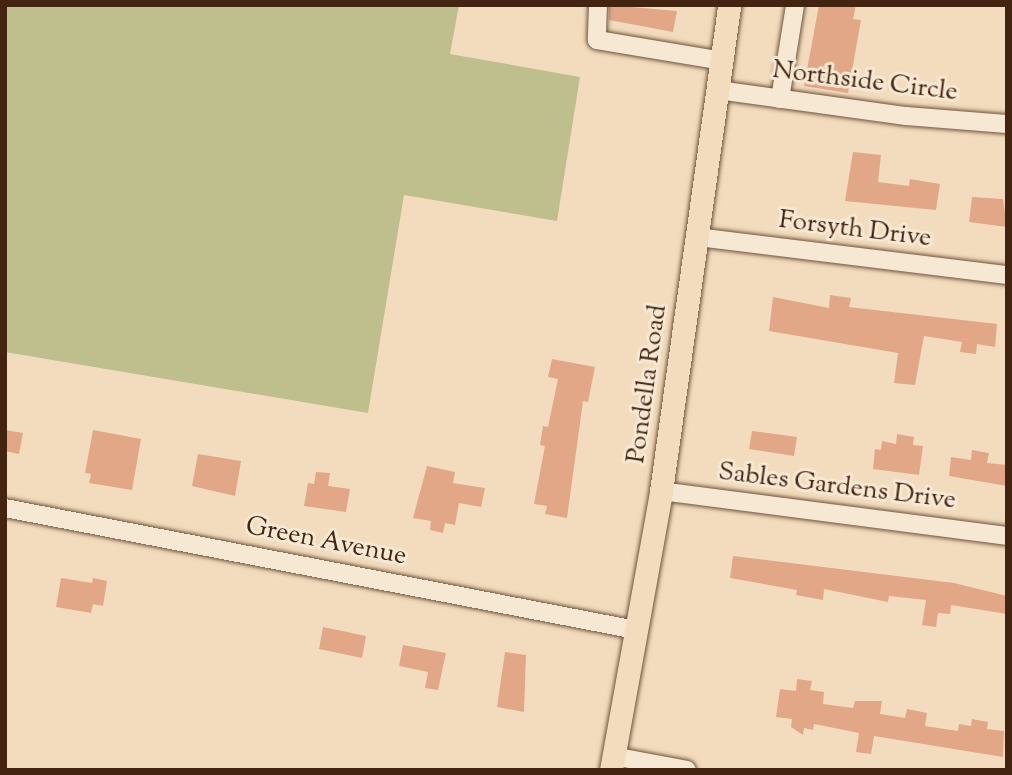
<!DOCTYPE html>
<style>
body{margin:0}
#map{position:relative;width:1012px;height:775px;overflow:hidden;background:#f3dcbd;font-family:"Sorts Mill Goudy",serif}
div>[style]{position:absolute}
[style*='--x']{left:calc(var(--x)*1px);top:calc(var(--y)*1px);width:calc(var(--w)*1px);rotate:calc(var(--a)*1deg)}
.green>*{inset:0;background:#bfbf8e}
.building>*{inset:0;background:#e2a786}
.roads{filter:drop-shadow(0 0 2px #6f523c) drop-shadow(0 0 2px #6f523c)}
.minor>*{height:18px;margin:-9px;padding:0 9px;transform-origin:9px;border-radius:9px;background:#f7e8d4}
.major>*{height:23px;margin:-11.5px;padding:0 11.5px;transform-origin:11.5px;border-radius:11.5px;background:#f3dcbd}
span{translate:-50% -50%;white-space:nowrap;text-align:center;line-height:1.15;-webkit-text-stroke:6px #f7e8d4;paint-order:stroke}
.street-label{font-size:26px;color:#432411}
.frame{position:absolute;inset:0;border:7px solid #432411;pointer-events:none}
</style>
<div id="map">
<div class="green">
<i style="clip-path:polygon(5px 5px,459px 5px,450px 54px,580px 77px,557px 221px,404px 195px,368px 413px,5px 352px)"></i>
</div>
<div class="building">
<i style="clip-path:polygon(609px 5px,677px 11px,673px 32px,609px 20px)"></i>
<i style="clip-path:polygon(819px 5px,856px 5px,853px 19px,861px 20px,848px 93px,804px 86px)"></i>
<i style="clip-path:polygon(853px 152px,881px 155px,878px 182px,909px 186px,910px 179px,940px 184px,936px 210px,845px 201px)"></i>
<i style="clip-path:polygon(972px 197px,1003px 199px,1007px 227px,969px 222px)"></i>
<i style="clip-path:polygon(830px 295px,851px 298px,849px 307px,997px 324px,995px 347px,977px 344px,976px 354px,960px 352px,962px 342px,924px 336px,915px 385px,894px 383px,898px 353px,769px 331px,773px 297px,829px 308px)"></i>
<i style="clip-path:polygon(552px 359px,595px 367px,588px 402px,583px 401px,567px 518px,545px 514px,547px 506px,534px 504px,545px 446px,540px 445px,543px 426px,548px 427px,558px 379px,548px 377px)"></i>
<i style="clip-path:polygon(5px 430px,23px 433px,19px 454px,5px 451px)"></i>
<i style="clip-path:polygon(93px 430px,141px 439px,132px 490px,89px 483px,91px 474px,85px 473px)"></i>
<i style="clip-path:polygon(752px 431px,797px 437px,794px 456px,749px 449px)"></i>
<i style="clip-path:polygon(897px 434px,914px 437px,913px 445px,923px 446px,919px 475px,873px 469px,875px 449px,881px 450px,882px 441px,896px 444px)"></i>
<i style="clip-path:polygon(972px 450px,989px 453px,987px 463px,1007px 465px,1007px 486px,949px 476px,951px 457px,971px 460px)"></i>
<i style="clip-path:polygon(198px 454px,241px 461px,235px 496px,192px 486px)"></i>
<i style="clip-path:polygon(427px 466px,455px 472px,453px 483px,485px 488px,481px 507px,459px 503px,455px 525px,445px 523px,443px 533px,430px 530px,431px 521px,413px 518px)"></i>
<i style="clip-path:polygon(316px 472px,330px 473px,328px 486px,350px 489px,346px 512px,304px 506px,308px 483px,314px 484px)"></i>
<i style="clip-path:polygon(733px 556px,954px 583px,1007px 596px,1007px 614px,951px 605px,950px 614px,938px 613px,936px 627px,922px 625px,926px 600px,889px 596px,888px 602px,824px 589px,823px 600px,796px 595px,797px 590px,730px 578px)"></i>
<i style="clip-path:polygon(61px 578px,92px 583px,93px 578px,107px 581px,103px 606px,93px 604px,91px 613px,56px 607px)"></i>
<i style="clip-path:polygon(323px 627px,366px 636px,362px 658px,319px 649px)"></i>
<i style="clip-path:polygon(403px 645px,446px 653px,438px 690px,425px 688px,428px 672px,399px 666px)"></i>
<i style="clip-path:polygon(505px 652px,526px 655px,524px 712px,497px 707px)"></i>
<i style="clip-path:polygon(797px 679px,812px 681px,810px 690px,824px 692px,823px 704px,853px 708px,855px 701px,882px 701px,880px 714px,905px 718px,907px 709px,927px 713px,925px 726px,958px 731px,959px 724px,971px 726px,972px 719px,988px 722px,987px 729px,1004px 731px,1003px 757px,874px 736px,871px 754px,856px 752px,859px 733px,814px 724px,813px 730px,804px 728px,803px 735px,791px 727px,792px 719px,776px 717px,780px 689px,796px 691px)"></i>
</div>
<div class="roads">
<div class="minor">
<i style="--x:598;--y:5;--w:35;--a:92"></i>
<i style="--x:597;--y:40;--w:127;--a:9.5"></i>
<i style="--x:718;--y:90;--w:190;--a:7.9"></i>
<i style="--x:906;--y:116;--w:101;--a:4.5"></i>
<i style="--x:780;--y:99;--w:95;--a:-80.9"></i>
<i style="--x:697;--y:237;--w:312;--a:7"></i>
<i style="--x:661;--y:491;--w:349;--a:7.4"></i>
<i style="--x:5;--y:508;--w:643;--a:10.94"></i>
<i style="--x:613;--y:756;--w:75;--a:10.7"></i>
</div>
<div class="major">
<i style="--x:611;--y:770;--w:283;--a:-79.8"></i>
<i style="--x:661;--y:491;--w:491;--a:-82"></i>
</div>
</div>
<div class="street-label">
<span style="left:865px;top:82px;rotate:7deg">Northside Circle</span>
<span style="left:855px;top:230px;rotate:7deg">Forsyth Drive</span>
<span style="left:648px;top:384px;rotate:-82deg">Pondella Road</span>
<span style="left:837px;top:487px;rotate:7deg">Sables Gardens Drive</span>
<span style="left:326px;top:542px;rotate:11deg">Green Avenue</span>
</div>
<div class="frame"></div>
</div>
